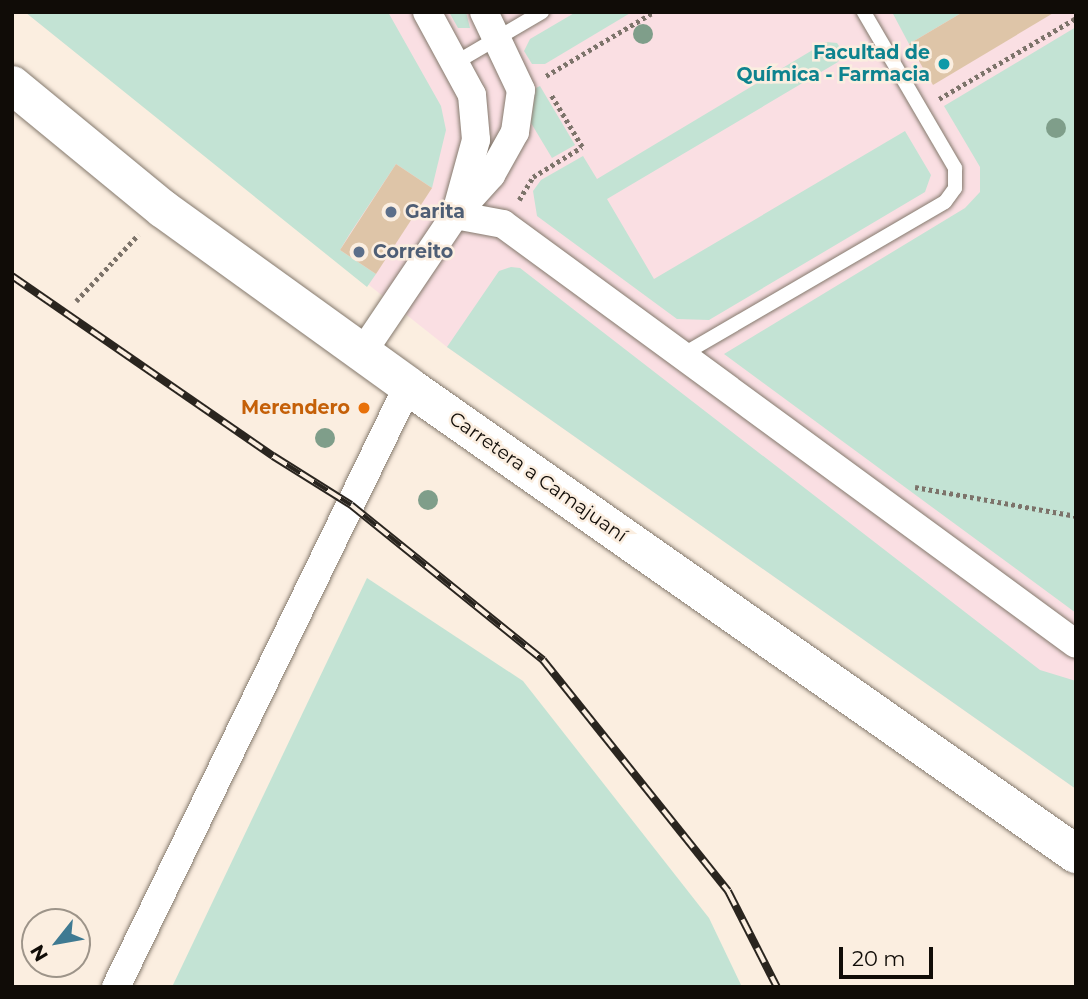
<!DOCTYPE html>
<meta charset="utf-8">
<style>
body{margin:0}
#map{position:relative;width:1088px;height:999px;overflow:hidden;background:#fbeee0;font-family:Montserrat,sans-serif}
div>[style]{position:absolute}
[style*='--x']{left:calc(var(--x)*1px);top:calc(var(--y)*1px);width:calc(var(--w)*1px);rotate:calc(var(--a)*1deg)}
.education>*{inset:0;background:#fadfe3}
.green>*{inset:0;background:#c3e3d4}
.building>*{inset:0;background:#dec5a8}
.path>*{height:4.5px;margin-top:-2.25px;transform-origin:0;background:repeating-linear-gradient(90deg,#7c736a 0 3.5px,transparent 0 7px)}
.roads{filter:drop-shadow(0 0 2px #84796d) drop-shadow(0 0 2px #84796d)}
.lane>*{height:14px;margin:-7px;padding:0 7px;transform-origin:7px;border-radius:7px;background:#fff}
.street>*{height:28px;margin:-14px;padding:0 14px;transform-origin:14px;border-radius:14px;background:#fff}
.primary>*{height:38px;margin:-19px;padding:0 19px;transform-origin:19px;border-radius:19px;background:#fff}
.rail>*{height:8px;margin-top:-4px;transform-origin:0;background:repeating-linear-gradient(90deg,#fbeee0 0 16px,#2a251f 0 32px);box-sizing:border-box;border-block:2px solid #2a251f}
.trees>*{width:20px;height:20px;margin:-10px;border-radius:50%;background:#7f9e8a}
.dots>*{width:19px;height:19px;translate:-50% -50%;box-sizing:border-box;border:4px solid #fbeee0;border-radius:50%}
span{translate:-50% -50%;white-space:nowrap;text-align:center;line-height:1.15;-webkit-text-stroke:5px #fbeee0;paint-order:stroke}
.culture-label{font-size:19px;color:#0d838f;font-weight:700}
.right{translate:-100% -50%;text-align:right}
.service-label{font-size:19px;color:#4e5e75;font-weight:700}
.left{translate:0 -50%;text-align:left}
.food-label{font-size:19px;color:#c56008;font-weight:700}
.street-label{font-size:19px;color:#100c07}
.frame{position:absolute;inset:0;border:14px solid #100c07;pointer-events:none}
.north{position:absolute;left:21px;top:908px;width:70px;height:70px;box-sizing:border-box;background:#fbeee0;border:2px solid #9d9489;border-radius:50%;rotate:239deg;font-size:19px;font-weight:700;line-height:28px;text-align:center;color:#100c07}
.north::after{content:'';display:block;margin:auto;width:24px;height:32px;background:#3f7a92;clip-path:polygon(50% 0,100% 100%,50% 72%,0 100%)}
.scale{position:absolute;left:839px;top:947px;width:94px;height:32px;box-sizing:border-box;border:4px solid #100c07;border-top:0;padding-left:9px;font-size:21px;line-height:24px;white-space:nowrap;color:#100c07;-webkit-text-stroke:5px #fbeee0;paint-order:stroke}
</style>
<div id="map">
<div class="education">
<i style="clip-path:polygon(25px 12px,1076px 12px,1076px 789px,447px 347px)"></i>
</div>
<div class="green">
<i style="clip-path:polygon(25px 12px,388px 12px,441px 106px,446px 130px,432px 188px,396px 164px,349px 235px,340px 250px,376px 274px,367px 287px)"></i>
<i style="clip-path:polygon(449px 12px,466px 12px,470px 28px,458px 28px)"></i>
<i style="clip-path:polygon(576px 12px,632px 12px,545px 64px,532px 64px,524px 51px,530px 39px)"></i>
<i style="clip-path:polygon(892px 12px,963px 12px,909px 44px)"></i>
<i style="clip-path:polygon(1076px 27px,1076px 613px,724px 354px,965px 208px,980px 192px,980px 167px,944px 106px)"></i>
<i style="clip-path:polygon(826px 42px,837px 43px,843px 52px,838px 62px,607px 199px,654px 279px,905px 131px,931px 175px,925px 192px,709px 320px,677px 319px,537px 216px,533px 191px,541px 180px,583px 156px,597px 179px)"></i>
<i style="clip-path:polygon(540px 86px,575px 145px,552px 158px,531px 123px,536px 88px)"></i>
<i style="clip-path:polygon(511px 267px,520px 268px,1040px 670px,1076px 681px,1076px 789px,447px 347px,499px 271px)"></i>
<i style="clip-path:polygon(367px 578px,523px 681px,709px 918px,742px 987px,172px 987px)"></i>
</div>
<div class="building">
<i style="clip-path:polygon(963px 12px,1055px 12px,933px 85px,909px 44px)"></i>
<i style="clip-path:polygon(396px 164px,432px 188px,376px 274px,340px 250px)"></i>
</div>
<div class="path">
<i style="--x:546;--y:76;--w:126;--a:-30.7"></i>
<i style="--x:939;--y:99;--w:159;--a:-30.6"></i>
<i style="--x:519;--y:200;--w:27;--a:-59"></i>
<i style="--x:533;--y:177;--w:57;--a:-31.5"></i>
<i style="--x:582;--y:147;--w:61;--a:-120.8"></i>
<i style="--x:76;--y:301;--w:91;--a:-46.8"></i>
<i style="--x:915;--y:487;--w:164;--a:10.2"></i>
</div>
<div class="roads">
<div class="lane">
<i style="--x:455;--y:63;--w:101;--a:-30.4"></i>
<i style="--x:682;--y:355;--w:304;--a:-30.2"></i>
<i style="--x:945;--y:202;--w:17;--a:-54"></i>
<i style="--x:955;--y:188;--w:20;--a:-90"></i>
<i style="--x:955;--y:168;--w:181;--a:-120.3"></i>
</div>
<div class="street">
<i style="--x:427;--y:12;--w:94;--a:61.5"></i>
<i style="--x:472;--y:95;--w:45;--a:84.9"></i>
<i style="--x:476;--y:140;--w:72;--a:105.4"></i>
<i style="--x:455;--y:215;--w:49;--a:10.6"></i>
<i style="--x:503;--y:224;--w:710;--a:36.24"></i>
<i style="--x:362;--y:353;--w:166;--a:-56"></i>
<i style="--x:455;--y:215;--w:54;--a:-48"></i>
<i style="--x:491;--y:175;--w:49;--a:-60.8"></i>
<i style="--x:515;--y:132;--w:42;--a:-81.9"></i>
<i style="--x:521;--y:90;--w:86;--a:-115.4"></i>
<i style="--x:116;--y:987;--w:668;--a:-64.09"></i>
</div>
<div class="primary">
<i style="--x:12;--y:85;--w:195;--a:39.4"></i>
<i style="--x:163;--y:209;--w:302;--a:35.8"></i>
<i style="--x:408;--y:386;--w:816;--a:35.02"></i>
</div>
</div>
<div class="rail">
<i style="--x:12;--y:276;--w:317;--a:34.6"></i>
<i style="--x:273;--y:456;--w:92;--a:32.1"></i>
<i style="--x:351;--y:505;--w:247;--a:38.9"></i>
<i style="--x:543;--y:660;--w:296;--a:51.3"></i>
<i style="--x:728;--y:891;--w:108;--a:63"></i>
</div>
<div class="trees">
<i style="left:643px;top:34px"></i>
<i style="left:1056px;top:128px"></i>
<i style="left:325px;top:438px"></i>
<i style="left:428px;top:500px"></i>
</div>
<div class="dots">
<i style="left:944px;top:64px;background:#0f9aa8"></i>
<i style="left:391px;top:212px;background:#5c6f8a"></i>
<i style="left:359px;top:252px;background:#5c6f8a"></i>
<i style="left:364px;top:408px;background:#e8710a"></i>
</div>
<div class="culture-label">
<span class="right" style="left:930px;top:64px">Facultad de<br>Química - Farmacia</span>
</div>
<div class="service-label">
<span class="left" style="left:405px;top:212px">Garita</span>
<span class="left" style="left:373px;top:252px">Correito</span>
</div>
<div class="food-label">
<span class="right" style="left:350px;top:408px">Merendero</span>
</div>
<div class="street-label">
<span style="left:538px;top:477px;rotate:35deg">Carretera a Camajuaní</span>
</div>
<div class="frame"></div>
<div class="north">N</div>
<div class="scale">20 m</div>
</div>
